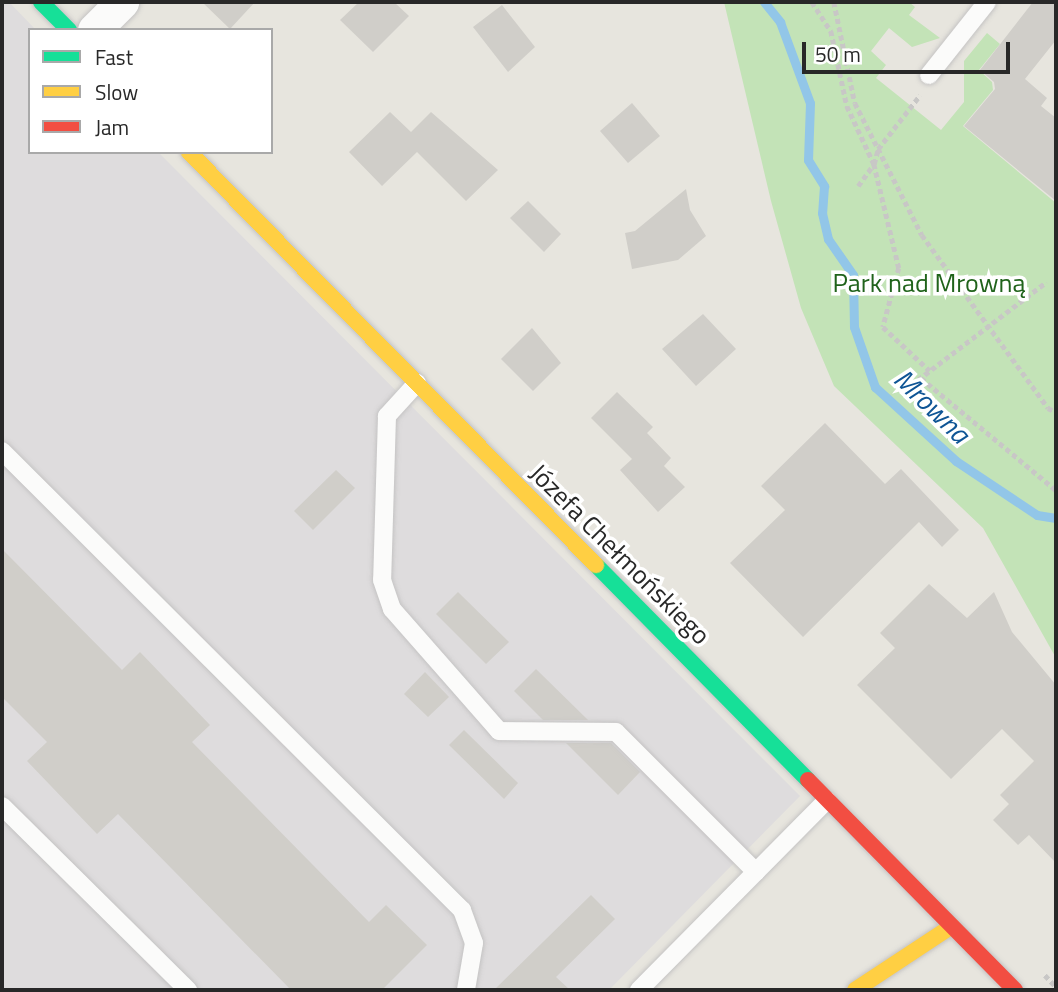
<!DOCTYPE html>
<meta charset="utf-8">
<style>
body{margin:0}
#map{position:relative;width:1058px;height:992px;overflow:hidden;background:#e7e5de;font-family:"Titillium Web",sans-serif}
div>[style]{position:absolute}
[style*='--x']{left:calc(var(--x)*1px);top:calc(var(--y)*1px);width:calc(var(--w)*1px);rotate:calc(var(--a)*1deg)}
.industrial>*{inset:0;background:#dedcdd}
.green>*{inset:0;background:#c3e3b7}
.stream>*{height:9px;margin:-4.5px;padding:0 4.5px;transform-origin:4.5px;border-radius:4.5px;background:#92c6e8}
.building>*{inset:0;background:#d0cec9}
.path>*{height:4.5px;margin-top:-2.25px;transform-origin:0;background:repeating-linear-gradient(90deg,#c8c7c6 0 5px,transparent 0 8.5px)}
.roads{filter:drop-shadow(0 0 2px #c4c3c3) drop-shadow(0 0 2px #c4c3c3)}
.lane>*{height:18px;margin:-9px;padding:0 9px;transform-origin:9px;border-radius:9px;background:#fbfbfa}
.street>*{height:33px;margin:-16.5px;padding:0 16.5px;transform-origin:16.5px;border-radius:16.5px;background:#fbfbfa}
.fast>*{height:16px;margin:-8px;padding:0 8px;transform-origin:8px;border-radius:8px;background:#16e098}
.slow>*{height:16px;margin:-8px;padding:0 8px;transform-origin:8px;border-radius:8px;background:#ffcf43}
.jam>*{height:16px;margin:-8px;padding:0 8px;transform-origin:8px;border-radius:8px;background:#f24e42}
span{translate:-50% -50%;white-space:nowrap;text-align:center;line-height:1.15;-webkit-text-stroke:7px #fff;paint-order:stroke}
.park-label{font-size:26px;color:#20631b}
.street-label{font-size:26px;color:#282828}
.water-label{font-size:28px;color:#0f5595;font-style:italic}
.frame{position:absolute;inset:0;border:4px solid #282828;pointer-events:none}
.legend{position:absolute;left:28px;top:28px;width:245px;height:126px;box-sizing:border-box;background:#fff;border:2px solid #a9a9a9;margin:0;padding:9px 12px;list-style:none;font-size:21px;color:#282828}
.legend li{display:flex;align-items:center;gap:14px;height:35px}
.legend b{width:35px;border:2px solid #a9a9a9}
.scale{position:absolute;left:802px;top:42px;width:208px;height:32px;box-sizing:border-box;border:4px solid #282828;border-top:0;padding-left:9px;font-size:21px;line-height:24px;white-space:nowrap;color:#282828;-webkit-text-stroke:5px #fff;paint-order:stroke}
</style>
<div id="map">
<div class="industrial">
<i style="clip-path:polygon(2px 2px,9px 2px,36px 30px,30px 30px,30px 152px,158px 152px,800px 796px,609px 990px,2px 990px)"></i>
</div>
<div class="green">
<i style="clip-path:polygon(724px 2px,909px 2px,915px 7px,909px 15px,940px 38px,912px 47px,889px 28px,871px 51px,886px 65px,876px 78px,941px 130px,964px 102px,964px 61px,987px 33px,1000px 44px,979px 70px,992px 82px,993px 90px,963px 126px,1056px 203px,1056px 658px,983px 528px,834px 386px,801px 308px,771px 201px)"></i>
</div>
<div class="stream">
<i style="--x:764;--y:2;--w:26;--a:51"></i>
<i style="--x:780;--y:22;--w:86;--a:69.7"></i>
<i style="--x:810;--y:103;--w:57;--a:92"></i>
<i style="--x:808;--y:160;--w:31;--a:58"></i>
<i style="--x:824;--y:186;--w:27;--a:94"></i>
<i style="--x:822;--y:213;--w:27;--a:77"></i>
<i style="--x:828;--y:239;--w:44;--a:55.2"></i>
<i style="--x:853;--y:275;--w:52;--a:88.9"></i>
<i style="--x:854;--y:327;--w:64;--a:70.7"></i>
<i style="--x:875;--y:387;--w:110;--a:42.4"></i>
<i style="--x:956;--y:461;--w:97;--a:33.7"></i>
<i style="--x:1037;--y:515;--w:19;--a:9"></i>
</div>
<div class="building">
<i style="clip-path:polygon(202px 2px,255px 2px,230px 29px)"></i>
<i style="clip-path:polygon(359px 2px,394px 2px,409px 16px,373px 52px,340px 20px)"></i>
<i style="clip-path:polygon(1033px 2px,1056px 2px,1056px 40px,1025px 79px,1047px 98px,1041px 106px,1056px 118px,1056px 201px,964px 126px,995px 89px,994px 82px,980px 70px)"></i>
<i style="clip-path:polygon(502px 5px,535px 47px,508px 72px,473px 27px)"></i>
<i style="clip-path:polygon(632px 103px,660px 136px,628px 163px,600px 131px)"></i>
<i style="clip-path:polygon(390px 112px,411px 132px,431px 112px,498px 170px,466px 201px,417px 152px,382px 186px,349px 152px)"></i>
<i style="clip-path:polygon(686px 189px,690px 210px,706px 236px,678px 260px,632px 269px,625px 233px,635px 231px)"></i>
<i style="clip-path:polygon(528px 201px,561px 234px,544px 252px,510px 218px)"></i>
<i style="clip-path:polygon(703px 314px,736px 349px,696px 386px,662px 349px)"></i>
<i style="clip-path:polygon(532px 328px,561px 363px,533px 391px,501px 359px)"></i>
<i style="clip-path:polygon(617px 392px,653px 427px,647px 433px,671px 458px,664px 466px,685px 487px,658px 512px,620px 470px,632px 459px,591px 418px)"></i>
<i style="clip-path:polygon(825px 423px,885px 484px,901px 469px,959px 530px,942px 547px,919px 522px,803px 637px,730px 563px,785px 510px,761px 486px)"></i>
<i style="clip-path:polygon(336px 470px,355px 488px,313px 530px,294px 511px)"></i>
<i style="clip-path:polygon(2px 549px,122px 670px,140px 652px,210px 725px,192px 742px,369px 922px,386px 905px,427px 945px,382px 990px,291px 990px,118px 814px,97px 834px,27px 761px,47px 742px,2px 697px)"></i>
<i style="clip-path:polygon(929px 584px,967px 618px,994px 592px,1012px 632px,1056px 685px,1056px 863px,1029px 835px,1018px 845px,993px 820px,1009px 804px,1000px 795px,1034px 761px,1002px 729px,951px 779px,857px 685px,895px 648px,880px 633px)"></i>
<i style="clip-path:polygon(458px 592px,509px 642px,486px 664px,436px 614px)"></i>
<i style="clip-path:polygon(536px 669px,588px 720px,543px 720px,514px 691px)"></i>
<i style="clip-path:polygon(425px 672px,449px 697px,428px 717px,404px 694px)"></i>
<i style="clip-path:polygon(464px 730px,518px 783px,504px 799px,449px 745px)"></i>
<i style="clip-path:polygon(566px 743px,611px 743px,640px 772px,618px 795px)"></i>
<i style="clip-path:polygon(591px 895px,615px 919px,556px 977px,570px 990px,494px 990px)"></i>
</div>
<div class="path">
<i style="--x:812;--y:2;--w:35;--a:57"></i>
<i style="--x:831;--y:31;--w:77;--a:78"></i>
<i style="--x:847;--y:106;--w:64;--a:65"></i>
<i style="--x:874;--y:164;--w:107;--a:76.5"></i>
<i style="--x:899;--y:268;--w:61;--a:105.2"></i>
<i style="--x:883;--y:327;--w:64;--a:43.1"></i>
<i style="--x:834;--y:2;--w:103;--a:78.3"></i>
<i style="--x:855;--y:103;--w:148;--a:63.1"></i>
<i style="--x:922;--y:235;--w:214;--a:53.9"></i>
<i style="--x:1048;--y:408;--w:9;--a:27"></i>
<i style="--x:858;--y:186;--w:27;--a:-54"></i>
<i style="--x:874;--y:164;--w:16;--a:-75"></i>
<i style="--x:878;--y:149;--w:68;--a:-52.1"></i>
<i style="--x:921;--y:378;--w:175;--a:39.7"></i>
<i style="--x:911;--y:385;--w:170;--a:-37.3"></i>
<i style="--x:1045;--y:975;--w:16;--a:47"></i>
</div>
<div class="roads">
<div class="lane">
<i style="--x:929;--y:75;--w:93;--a:-51.5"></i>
<i style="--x:417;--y:383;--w:45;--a:132.3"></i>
<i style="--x:387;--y:416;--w:164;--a:91.7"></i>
<i style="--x:382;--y:580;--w:31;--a:71"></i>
<i style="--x:392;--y:609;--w:162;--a:48.7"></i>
<i style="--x:499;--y:731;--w:117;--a:0.5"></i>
<i style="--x:616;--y:732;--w:198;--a:45"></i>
<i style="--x:2;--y:451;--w:650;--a:44.94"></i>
<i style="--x:462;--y:910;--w:35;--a:70"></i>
<i style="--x:474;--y:943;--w:48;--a:99.7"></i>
<i style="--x:2;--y:806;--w:262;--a:44.7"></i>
<i style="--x:639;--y:990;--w:267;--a:-45.3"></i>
</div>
<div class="street">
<i style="--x:94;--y:30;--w:40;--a:-45"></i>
</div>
<div class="fast">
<i style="--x:41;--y:2;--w:40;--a:45"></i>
<i style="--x:596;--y:565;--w:302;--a:45.4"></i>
</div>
<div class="slow">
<i style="--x:189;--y:152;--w:580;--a:45.42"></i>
<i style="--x:855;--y:990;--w:116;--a:-33.4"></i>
</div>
<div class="jam">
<i style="--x:808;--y:780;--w:295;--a:45.4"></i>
</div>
</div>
<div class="park-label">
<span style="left:929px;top:283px">Park nad Mrowną</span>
</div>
<div class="street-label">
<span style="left:620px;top:554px;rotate:45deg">Józefa Chełmońskiego</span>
</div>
<div class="water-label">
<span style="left:932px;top:406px;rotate:44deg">Mrowna</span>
</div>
<div class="frame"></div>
<ul class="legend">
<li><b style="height:9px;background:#16e098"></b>Fast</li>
<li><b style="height:9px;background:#ffcf43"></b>Slow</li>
<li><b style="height:9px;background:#f24e42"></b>Jam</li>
</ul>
<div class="scale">50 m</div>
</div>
